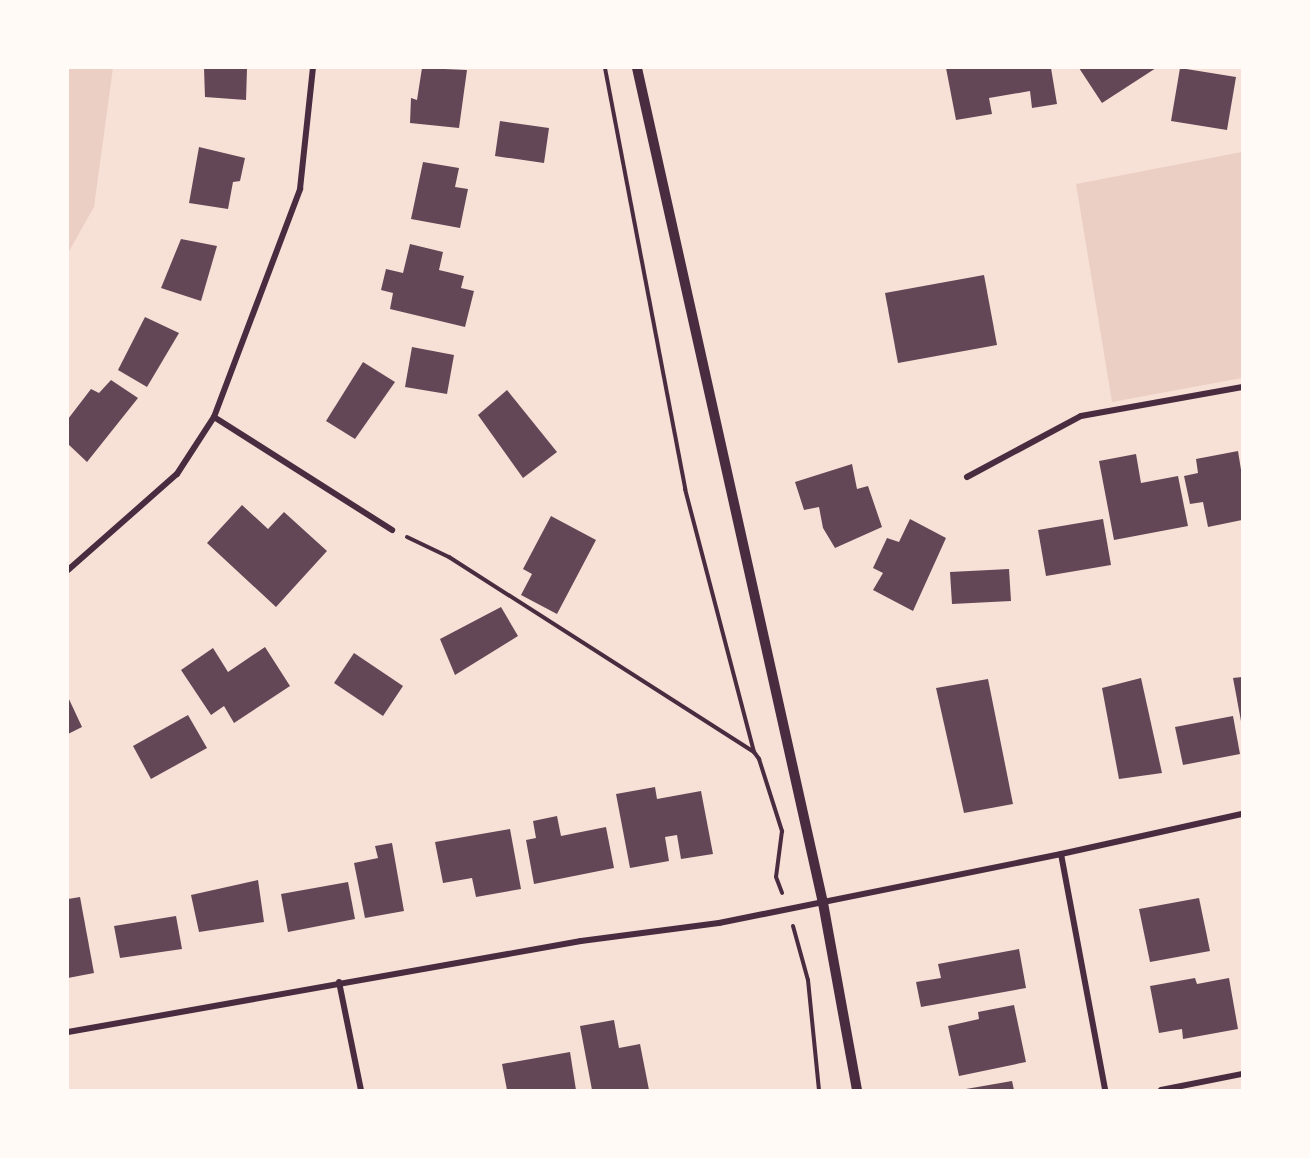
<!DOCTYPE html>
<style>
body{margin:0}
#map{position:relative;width:1310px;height:1158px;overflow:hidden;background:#f7e1d7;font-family:Roboto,sans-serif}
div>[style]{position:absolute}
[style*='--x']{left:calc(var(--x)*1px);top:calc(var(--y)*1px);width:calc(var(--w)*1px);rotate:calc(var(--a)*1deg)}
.green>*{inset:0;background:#ebcfc5}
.building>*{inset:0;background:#644757}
.path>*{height:4px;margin:-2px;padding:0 2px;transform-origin:2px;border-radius:2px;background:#4a2c40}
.minor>*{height:6px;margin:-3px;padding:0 3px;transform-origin:3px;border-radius:3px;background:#4a2c40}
.tertiary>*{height:10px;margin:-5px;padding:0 5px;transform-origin:5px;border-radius:5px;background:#4a2c40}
span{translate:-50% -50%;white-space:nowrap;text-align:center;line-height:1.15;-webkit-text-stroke:6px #fffaf5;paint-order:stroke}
.frame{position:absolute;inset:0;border:69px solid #fffaf5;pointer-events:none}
</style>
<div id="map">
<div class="green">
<i style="clip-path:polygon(68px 68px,113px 68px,94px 207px,68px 253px)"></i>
<i style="clip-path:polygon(1242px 152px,1242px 378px,1112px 402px,1076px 184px)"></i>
</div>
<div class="building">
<i style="clip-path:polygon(204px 68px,247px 68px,246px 100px,205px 97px)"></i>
<i style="clip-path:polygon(422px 68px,467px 70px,459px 128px,410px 123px,411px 98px,417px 100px)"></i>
<i style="clip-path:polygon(946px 68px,1051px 68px,1057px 104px,1032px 108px,1030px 91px,989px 98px,992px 114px,956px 120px)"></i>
<i style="clip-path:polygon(1079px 68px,1156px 68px,1102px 103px)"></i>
<i style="clip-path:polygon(1180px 68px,1236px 77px,1227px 130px,1171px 121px)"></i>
<i style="clip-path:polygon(500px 121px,549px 128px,544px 163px,495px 156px)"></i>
<i style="clip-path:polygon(199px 147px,245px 158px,240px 181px,233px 182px,228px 209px,189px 203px)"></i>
<i style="clip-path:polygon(423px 162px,459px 168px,455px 187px,468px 189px,460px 228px,411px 219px)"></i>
<i style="clip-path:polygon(181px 239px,217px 246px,201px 301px,161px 288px)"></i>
<i style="clip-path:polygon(410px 244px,443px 252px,439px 270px,464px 276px,461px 288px,474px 291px,465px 327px,390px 309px,393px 293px,381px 290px,386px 269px,403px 273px)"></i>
<i style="clip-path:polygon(984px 275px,997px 345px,898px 363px,885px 293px)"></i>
<i style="clip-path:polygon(145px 317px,179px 333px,147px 387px,118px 370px)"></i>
<i style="clip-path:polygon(412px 347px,454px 355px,447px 394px,405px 387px)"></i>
<i style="clip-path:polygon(363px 362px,395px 382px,355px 439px,326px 421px)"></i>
<i style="clip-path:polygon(111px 380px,138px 398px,87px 462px,68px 444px,68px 419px,91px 389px,99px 393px)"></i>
<i style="clip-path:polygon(507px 390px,557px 452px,523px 478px,478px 415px)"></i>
<i style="clip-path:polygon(1238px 451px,1242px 476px,1242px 520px,1208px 527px,1203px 502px,1190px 504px,1184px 476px,1198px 473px,1196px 459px)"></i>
<i style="clip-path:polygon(1136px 454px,1141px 483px,1178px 476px,1188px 526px,1114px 540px,1099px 461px)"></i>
<i style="clip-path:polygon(852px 464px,857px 489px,868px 486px,882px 527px,835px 548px,823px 528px,819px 507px,804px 510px,795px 482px)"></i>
<i style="clip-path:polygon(242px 505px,268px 529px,284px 512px,327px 551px,276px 607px,207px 543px)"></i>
<i style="clip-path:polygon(551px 516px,596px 540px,557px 614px,521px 595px,532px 574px,523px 569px)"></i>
<i style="clip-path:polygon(910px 519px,946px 538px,913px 611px,873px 590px,883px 573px,873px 568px,887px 538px,899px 542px)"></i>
<i style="clip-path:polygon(1103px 519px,1111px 565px,1046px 576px,1038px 530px)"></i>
<i style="clip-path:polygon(1009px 569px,1011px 601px,952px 604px,950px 572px)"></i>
<i style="clip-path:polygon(501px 607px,518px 636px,455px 675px,440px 639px)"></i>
<i style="clip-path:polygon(265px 647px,290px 686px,234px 723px,224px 706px,211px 715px,181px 670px,213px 648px,228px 672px)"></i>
<i style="clip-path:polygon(354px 653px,403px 686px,383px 716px,334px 683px)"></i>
<i style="clip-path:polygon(1242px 677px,1242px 721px,1241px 721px,1233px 678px)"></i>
<i style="clip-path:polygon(1141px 678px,1162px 773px,1119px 779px,1102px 688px)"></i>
<i style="clip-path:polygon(988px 679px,1013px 804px,964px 813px,936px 688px)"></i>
<i style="clip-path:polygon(68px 697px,82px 727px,68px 734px)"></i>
<i style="clip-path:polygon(188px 715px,207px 748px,151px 779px,133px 746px)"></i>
<i style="clip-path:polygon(1233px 716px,1240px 754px,1183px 765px,1175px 727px)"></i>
<i style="clip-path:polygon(655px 787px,657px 799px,701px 791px,713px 854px,681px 859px,677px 835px,665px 837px,669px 861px,630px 868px,616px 794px)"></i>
<i style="clip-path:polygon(557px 816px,561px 836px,606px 827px,614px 868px,534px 884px,526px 840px,536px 838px,533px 821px)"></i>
<i style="clip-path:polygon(510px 829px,521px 889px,476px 897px,472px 878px,443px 883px,435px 842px)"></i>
<i style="clip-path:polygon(392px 843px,404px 911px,365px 918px,354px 863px,378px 858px,375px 846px)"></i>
<i style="clip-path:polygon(258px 880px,264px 922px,199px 932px,191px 895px)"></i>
<i style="clip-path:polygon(348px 882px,355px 919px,288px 932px,281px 894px)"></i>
<i style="clip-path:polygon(80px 897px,94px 973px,68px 978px,68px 899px)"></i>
<i style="clip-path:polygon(1199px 898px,1210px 951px,1150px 962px,1139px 909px)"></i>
<i style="clip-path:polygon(176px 916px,182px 949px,120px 958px,114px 926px)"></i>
<i style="clip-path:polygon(1019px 949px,1026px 988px,921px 1007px,916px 982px,941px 978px,938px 964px)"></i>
<i style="clip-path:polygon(1195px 978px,1197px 984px,1229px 978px,1238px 1029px,1183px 1039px,1182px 1029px,1159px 1033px,1150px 986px)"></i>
<i style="clip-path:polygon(1014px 1005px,1026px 1062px,959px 1076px,948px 1026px,979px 1019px,978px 1012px)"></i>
<i style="clip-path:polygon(614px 1020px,619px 1048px,640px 1044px,649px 1090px,592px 1090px,580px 1026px)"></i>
<i style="clip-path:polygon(570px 1052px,576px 1090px,507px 1090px,502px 1064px)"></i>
<i style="clip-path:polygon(1012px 1081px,1014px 1090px,967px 1090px,966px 1089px)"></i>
</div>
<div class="path">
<i style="--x:605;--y:68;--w:429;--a:79.2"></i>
<i style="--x:685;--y:489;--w:272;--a:75.3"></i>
<i style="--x:754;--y:752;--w:9;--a:54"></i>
<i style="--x:759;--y:759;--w:76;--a:72.3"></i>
<i style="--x:782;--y:831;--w:46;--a:97.4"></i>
<i style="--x:776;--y:877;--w:17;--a:69"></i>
<i style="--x:407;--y:537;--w:47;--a:25.5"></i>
<i style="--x:449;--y:557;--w:362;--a:32.6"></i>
<i style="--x:793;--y:926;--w:56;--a:74.5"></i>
<i style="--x:808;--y:980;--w:111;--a:84.3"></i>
</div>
<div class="minor">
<i style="--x:214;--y:417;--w:211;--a:32.4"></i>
<i style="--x:967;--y:477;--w:129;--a:-28.2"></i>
<i style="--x:1081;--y:416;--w:164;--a:-10.2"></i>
<i style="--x:68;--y:570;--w:145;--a:-41.4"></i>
<i style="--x:177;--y:474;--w:68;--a:-57"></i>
<i style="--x:214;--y:417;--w:244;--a:-69.3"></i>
<i style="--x:300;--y:189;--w:122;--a:-83.9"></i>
<i style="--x:1061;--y:854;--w:240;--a:79.4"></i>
<i style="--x:339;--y:982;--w:110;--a:78.5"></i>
<i style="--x:68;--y:1032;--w:521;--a:-10.06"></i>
<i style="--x:581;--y:941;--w:139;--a:-7.4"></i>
<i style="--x:719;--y:923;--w:349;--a:-11.4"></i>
<i style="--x:1061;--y:854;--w:185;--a:-12.5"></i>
<i style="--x:1161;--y:1090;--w:83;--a:-11.2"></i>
</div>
<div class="tertiary">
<i style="--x:637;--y:68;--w:855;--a:77.44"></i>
<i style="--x:823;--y:903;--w:190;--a:79.7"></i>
</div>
<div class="frame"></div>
</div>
